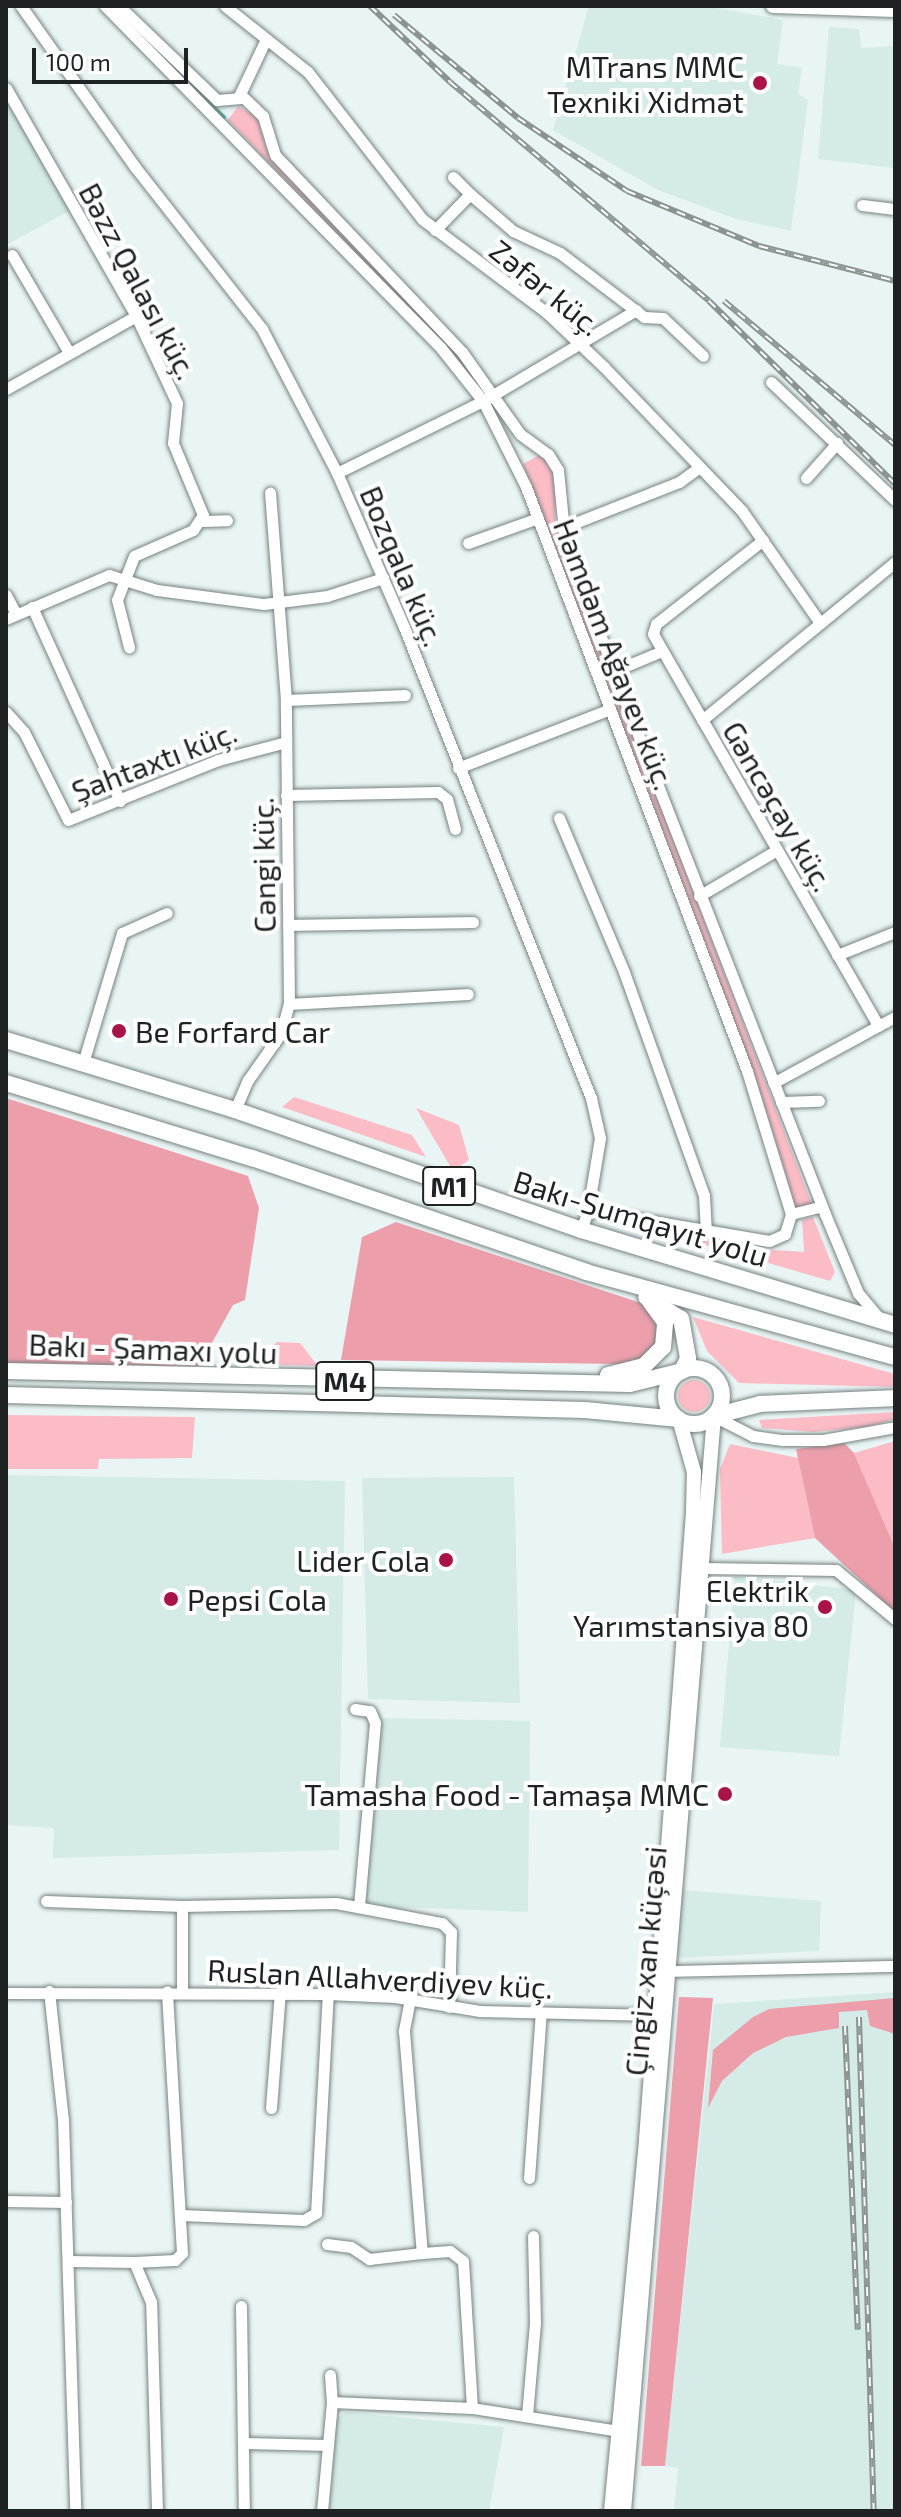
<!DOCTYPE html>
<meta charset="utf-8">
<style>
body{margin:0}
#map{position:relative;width:901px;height:2517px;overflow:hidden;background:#e9f5f4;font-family:"Exo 2",sans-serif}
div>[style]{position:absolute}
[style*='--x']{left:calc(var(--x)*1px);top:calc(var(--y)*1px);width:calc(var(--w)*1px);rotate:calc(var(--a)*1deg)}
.built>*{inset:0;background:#d5ebe8}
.green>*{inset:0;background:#fcbcc6}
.round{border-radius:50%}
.forest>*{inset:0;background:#ec9eab}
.stream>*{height:3px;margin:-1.5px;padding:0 1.5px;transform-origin:1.5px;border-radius:1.5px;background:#43a8a0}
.roads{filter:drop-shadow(0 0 2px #768180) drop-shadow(0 0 2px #768180)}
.minor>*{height:11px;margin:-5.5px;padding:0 5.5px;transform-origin:5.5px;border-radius:5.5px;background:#fff}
.major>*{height:14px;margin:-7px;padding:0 7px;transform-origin:7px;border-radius:7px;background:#fff}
.highway>*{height:16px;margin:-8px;padding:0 8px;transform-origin:8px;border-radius:8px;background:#fff}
.highway>.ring{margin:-8px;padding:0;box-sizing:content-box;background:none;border:16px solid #fff;border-radius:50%}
.rail>*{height:6px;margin-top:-3px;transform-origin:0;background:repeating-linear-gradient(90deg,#fff 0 9px,#8b9493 0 18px);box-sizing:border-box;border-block:2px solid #8b9493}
.dots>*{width:22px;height:22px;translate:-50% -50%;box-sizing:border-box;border:4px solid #fff;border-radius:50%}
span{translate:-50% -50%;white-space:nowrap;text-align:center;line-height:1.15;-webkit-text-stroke:8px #fff;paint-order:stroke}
.shield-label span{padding:2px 6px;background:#fff;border:2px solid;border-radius:6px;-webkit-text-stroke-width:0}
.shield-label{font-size:28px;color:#1e2222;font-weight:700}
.poi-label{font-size:30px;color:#1e2222}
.right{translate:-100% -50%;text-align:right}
.left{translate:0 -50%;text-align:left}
.street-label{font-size:30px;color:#1e2222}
.frame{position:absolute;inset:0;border:8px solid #1e2222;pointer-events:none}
.scale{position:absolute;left:32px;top:48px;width:156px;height:36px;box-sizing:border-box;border:4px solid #1e2222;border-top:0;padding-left:10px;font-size:24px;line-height:28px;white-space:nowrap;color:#1e2222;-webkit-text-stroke:6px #fff;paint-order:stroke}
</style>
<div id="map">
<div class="built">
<i style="clip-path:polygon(589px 6px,706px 6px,783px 20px,777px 64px,802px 68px,798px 94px,808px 100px,791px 231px,736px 219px,658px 190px,553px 130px)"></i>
<i style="clip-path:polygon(829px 27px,859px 29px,861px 48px,895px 46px,895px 168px,818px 159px)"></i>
<i style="clip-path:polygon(6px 99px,71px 210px,6px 245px)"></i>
<i style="clip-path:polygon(6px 1475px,345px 1481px,339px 1850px,53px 1858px,54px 1828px,6px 1825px)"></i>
<i style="clip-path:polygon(514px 1477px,520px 1703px,368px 1699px,362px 1478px)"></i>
<i style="clip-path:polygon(735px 1576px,856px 1590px,839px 1756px,720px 1747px)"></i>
<i style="clip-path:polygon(379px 1718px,530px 1721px,528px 1912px,364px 1906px)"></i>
<i style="clip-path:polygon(682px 1890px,821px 1901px,819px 1951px,678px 1958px)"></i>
<i style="clip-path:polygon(895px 1992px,895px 2511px,674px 2511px,678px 2468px,665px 2466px,714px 2004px)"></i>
<i style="clip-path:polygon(345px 2412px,504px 2427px,489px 2511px,329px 2511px,337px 2419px)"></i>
</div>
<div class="green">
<i style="clip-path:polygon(238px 106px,257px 117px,268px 154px,456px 350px,489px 391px,484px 394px,433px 333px,228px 120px)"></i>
<i style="clip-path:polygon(541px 454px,555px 477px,555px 520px,562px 547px,812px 1205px,796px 1208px,763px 1100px,523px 464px)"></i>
<i style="clip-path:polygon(294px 1097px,412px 1135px,426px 1157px,282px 1107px)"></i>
<i style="clip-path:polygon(416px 1108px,459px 1125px,469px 1160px,453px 1171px)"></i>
<i style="clip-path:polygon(813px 1217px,835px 1272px,830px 1281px,624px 1221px,730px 1247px,804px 1252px,802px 1220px)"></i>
<i style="clip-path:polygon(693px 1317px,895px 1374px,895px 1387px,739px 1383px,707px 1351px)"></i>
<i style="clip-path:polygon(277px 1342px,300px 1343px,318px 1366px,253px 1364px)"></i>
<i class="round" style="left:678px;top:1380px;width:32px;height:32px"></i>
<i style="clip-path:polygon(895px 1412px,895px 1419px,867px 1427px,813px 1432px,762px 1428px,759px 1420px)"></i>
<i style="clip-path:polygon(6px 1415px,195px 1417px,192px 1458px,99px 1459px,98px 1469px,6px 1469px)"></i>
<i style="clip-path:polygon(895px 1441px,895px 1548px,854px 1453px)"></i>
<i style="clip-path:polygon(730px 1444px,798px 1458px,815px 1538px,722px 1554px,720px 1469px)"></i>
</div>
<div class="forest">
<i style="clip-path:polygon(6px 1098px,248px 1176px,259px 1208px,245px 1300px,233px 1305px,199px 1366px,6px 1363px)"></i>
<i style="clip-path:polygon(396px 1222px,644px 1304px,658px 1323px,656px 1346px,639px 1360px,622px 1364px,341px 1360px,362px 1237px)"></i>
<i style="clip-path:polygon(844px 1443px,854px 1453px,895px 1548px,895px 1612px,815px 1538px,796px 1449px)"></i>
<i style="clip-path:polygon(679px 1997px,713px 1998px,665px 2466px,641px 2466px)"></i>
<i style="clip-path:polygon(895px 1998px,895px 2034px,870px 2026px,867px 2010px,839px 2012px,839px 2028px,786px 2037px,753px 2053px,722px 2081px,708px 2108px,713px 2050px,753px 2017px,769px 2009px)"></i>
</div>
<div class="stream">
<i style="--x:144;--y:38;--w:112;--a:44.6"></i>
</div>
<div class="roads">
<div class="minor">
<i style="--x:21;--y:6;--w:197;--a:54.7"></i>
<i style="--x:135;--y:167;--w:206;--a:51.9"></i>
<i style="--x:262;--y:329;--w:162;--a:62.5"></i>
<i style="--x:337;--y:473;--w:168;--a:66.5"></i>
<i style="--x:404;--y:627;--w:507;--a:68.35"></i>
<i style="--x:591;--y:1098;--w:41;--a:77.3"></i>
<i style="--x:600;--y:1138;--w:73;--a:99.5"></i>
<i style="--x:105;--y:6;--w:479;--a:45.5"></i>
<i style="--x:441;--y:348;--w:68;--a:51.6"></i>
<i style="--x:483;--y:401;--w:96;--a:63.4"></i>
<i style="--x:526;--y:487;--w:624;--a:69.27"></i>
<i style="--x:747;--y:1071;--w:150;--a:72.9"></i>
<i style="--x:791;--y:1214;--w:21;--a:107"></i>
<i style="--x:785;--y:1234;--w:17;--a:156"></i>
<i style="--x:769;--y:1241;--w:184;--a:-170.3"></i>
<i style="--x:588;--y:1210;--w:21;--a:109"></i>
<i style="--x:119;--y:6;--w:136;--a:43.8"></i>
<i style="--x:217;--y:100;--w:24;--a:-5"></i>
<i style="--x:225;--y:6;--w:106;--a:38.5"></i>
<i style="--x:308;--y:72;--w:186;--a:52.2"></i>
<i style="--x:422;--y:219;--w:155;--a:36.9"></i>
<i style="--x:546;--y:312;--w:80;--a:43.5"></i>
<i style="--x:604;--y:367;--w:199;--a:46.2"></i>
<i style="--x:742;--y:511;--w:136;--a:55.1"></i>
<i style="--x:266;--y:39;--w:61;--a:115.3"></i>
<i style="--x:240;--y:94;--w:32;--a:44"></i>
<i style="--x:263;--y:116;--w:41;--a:72.9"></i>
<i style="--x:275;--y:155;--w:272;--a:46.5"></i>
<i style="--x:462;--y:352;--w:100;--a:54.7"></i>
<i style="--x:520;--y:434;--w:34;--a:36"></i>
<i style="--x:548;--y:454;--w:19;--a:58"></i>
<i style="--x:558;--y:470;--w:71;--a:84.4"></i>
<i style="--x:565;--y:541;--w:171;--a:69.4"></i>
<i style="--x:625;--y:701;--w:551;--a:68.7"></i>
<i style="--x:825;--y:1214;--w:86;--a:67.3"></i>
<i style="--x:858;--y:1293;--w:33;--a:50"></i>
<i style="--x:6;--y:88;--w:262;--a:60.3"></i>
<i style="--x:136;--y:316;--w:96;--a:64.8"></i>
<i style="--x:177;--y:403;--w:40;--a:95.7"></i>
<i style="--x:173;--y:443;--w:78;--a:67.4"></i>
<i style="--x:203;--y:515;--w:18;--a:124"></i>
<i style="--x:193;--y:530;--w:64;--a:156.2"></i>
<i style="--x:134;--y:556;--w:47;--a:111.1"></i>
<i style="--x:117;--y:600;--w:49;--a:75.7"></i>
<i style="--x:453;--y:177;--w:24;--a:45"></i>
<i style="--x:862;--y:205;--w:33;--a:7"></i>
<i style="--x:435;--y:230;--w:50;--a:-45.8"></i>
<i style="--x:470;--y:194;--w:57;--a:40.7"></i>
<i style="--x:513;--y:231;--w:52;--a:25.1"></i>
<i style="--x:560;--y:253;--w:106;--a:37.3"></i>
<i style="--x:644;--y:317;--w:19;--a:3"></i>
<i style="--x:663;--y:318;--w:55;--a:43.5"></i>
<i style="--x:12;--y:255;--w:111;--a:59.7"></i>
<i style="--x:771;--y:382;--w:171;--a:43.6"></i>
<i style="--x:6;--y:389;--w:149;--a:-29.3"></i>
<i style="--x:337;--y:473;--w:163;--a:-26.3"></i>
<i style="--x:483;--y:401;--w:178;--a:-30.7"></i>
<i style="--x:806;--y:478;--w:47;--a:-48.5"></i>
<i style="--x:203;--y:521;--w:24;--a:-2"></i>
<i style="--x:562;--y:528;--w:126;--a:-21.5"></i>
<i style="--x:679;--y:482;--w:24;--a:-36"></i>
<i style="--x:763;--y:540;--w:136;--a:141.9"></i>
<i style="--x:656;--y:624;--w:10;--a:107"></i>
<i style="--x:653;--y:634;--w:452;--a:60.1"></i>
<i style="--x:878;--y:1026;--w:119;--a:151.5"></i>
<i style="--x:468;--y:543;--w:74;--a:-19.7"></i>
<i style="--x:6;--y:595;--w:21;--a:62"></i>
<i style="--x:32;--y:607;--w:213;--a:65.6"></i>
<i style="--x:6;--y:619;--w:112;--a:-23.1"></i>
<i style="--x:109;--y:575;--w:50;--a:17.4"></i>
<i style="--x:157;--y:590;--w:108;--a:7.5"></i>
<i style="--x:264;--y:604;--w:64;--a:-7.2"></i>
<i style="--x:327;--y:596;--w:59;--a:-17.8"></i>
<i style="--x:614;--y:671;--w:52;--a:-22.6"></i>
<i style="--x:286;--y:700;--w:119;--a:-2.4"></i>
<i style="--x:6;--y:712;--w:27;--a:48"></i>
<i style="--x:24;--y:732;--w:98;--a:63.4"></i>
<i style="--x:68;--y:820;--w:162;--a:-21.8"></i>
<i style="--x:218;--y:760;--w:70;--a:-14.8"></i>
<i style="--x:702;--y:720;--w:249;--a:-39.3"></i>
<i style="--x:458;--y:768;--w:163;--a:-21.2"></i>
<i style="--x:286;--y:795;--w:152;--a:-1.1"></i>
<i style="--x:438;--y:792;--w:11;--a:38"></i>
<i style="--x:447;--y:799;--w:31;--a:75"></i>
<i style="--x:559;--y:818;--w:167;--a:67.1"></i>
<i style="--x:624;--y:972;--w:237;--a:70.3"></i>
<i style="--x:704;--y:1195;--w:38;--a:87"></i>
<i style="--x:699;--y:896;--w:88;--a:-30.6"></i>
<i style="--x:288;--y:925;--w:185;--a:-0.9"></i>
<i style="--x:837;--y:955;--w:62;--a:-21.6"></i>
<i style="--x:289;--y:1004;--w:179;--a:-3.2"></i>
<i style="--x:878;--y:1026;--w:19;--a:-28"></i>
<i style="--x:83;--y:1063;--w:136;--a:-73.3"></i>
<i style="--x:122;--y:933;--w:49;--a:-24"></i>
<i style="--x:781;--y:1102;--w:38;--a:-2"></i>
<i style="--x:235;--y:1110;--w:33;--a:-67"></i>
<i style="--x:248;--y:1080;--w:57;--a:-54.9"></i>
<i style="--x:281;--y:1033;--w:30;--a:-75"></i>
<i style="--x:289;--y:1004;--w:304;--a:-90.6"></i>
<i style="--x:286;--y:700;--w:208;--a:-94.4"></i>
<i style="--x:791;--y:1214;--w:32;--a:-14"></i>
<i style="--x:714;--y:1416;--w:44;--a:27.1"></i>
<i style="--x:753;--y:1436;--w:30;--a:8"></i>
<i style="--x:783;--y:1440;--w:40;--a:0"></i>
<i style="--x:823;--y:1440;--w:73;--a:-10.2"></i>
<i style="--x:703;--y:1568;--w:133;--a:0.9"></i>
<i style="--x:836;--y:1570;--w:77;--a:39.7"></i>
<i style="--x:355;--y:1709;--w:15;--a:8"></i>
<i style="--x:370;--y:1711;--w:13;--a:67"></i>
<i style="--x:375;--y:1723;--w:185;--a:95"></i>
<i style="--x:46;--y:1901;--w:136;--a:2.1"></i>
<i style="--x:182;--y:1906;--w:154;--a:-1.1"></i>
<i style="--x:336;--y:1903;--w:108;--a:10.7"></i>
<i style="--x:442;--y:1923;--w:13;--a:45"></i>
<i style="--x:451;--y:1932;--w:75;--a:91.5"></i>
<i style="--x:182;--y:1906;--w:85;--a:90"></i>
<i style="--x:670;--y:1971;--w:225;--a:-1.3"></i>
<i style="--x:49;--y:1991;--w:130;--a:83.8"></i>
<i style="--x:63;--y:2120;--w:391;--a:88.2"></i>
<i style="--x:6;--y:1993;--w:322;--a:0.2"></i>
<i style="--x:328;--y:1994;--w:67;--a:2.6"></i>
<i style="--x:395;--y:1997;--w:86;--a:9.4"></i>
<i style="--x:480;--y:2011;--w:175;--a:1.3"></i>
<i style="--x:410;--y:1999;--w:33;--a:101"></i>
<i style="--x:404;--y:2031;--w:223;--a:85.4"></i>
<i style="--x:422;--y:2253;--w:28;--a:-4"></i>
<i style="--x:450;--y:2251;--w:16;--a:38"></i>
<i style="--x:463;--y:2261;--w:147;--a:86.5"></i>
<i style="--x:472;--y:2408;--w:149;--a:8.9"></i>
<i style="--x:271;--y:2108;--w:116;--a:-85.6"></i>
<i style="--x:529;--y:2178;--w:166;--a:-85.9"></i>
<i style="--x:6;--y:2201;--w:60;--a:1"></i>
<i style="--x:181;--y:2215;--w:123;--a:2.3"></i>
<i style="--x:304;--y:2220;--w:14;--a:-30"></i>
<i style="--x:316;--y:2213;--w:219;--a:-86.9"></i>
<i style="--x:327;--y:2244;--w:24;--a:7"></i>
<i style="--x:351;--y:2247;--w:22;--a:34"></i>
<i style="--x:369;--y:2259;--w:53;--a:-6.5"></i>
<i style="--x:68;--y:2261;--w:66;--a:0.9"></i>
<i style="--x:241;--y:2306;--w:205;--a:89.2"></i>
<i style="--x:330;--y:2375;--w:27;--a:86"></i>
<i style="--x:527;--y:2416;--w:93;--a:-85.1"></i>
<i style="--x:535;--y:2323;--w:87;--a:-91.3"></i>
<i style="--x:244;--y:2443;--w:84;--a:1.4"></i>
<i style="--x:328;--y:2445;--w:43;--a:-84.7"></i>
<i style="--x:332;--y:2402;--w:140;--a:2.5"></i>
<i style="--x:157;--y:2511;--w:209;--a:-91.6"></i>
<i style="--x:151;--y:2302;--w:43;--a:-113"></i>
<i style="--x:134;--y:2262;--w:41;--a:-2.8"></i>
<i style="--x:175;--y:2260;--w:10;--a:-45"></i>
<i style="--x:182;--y:2253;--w:262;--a:-93.3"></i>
<i style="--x:322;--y:2511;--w:66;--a:-84.8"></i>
</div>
<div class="major">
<i style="--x:773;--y:6;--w:122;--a:1.9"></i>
<i style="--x:611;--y:2511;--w:374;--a:-84.6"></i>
<i style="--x:646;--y:2139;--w:629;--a:-85.71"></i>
<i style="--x:693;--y:1512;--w:40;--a:-88.6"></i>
<i style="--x:694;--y:1472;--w:55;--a:-105.8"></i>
<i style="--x:624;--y:2511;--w:1099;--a:-85.3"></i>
</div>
<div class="highway">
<i style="--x:6;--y:1040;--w:239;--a:17"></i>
<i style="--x:235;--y:1110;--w:366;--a:19.1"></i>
<i style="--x:581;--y:1230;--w:328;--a:16.8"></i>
<i style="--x:6;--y:1083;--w:257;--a:17"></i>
<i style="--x:252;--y:1158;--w:353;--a:18.8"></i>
<i style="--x:586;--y:1272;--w:320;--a:15.4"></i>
<i class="ring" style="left:666px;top:1368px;width:40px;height:40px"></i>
<i style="--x:6;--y:1371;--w:624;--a:1.19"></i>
<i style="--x:630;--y:1384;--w:54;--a:-14"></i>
<i style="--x:682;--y:1371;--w:14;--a:-65"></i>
<i style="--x:688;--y:1358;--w:40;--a:-100"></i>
<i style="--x:681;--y:1319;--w:41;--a:-147.8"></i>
<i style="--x:608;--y:1375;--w:37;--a:-14"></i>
<i style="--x:644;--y:1366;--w:27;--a:-45"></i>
<i style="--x:663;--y:1347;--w:25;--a:-85"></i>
<i style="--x:665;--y:1322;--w:26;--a:-126"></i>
<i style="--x:6;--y:1395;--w:579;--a:1.48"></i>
<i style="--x:585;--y:1410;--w:94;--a:5.5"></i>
<i style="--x:714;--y:1416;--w:48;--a:-14.6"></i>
<i style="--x:760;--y:1404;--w:135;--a:-2.5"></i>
</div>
</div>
<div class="rail">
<i style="--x:370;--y:6;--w:110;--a:43.5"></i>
<i style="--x:450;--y:82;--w:339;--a:40.2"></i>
<i style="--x:709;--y:301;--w:261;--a:44.5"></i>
<i style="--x:394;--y:15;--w:161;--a:39.7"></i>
<i style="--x:518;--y:118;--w:131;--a:33.8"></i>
<i style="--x:627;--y:191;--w:143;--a:22.6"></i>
<i style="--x:759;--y:246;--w:140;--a:14.4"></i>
<i style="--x:724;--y:301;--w:224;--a:40.1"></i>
<i style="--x:859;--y:2017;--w:494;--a:88.3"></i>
<i style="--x:845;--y:2026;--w:304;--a:87.6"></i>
</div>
<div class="dots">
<i style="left:760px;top:83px;background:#a81448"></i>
<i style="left:119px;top:1031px;background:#a81448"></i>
<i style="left:446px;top:1560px;background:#a81448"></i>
<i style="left:171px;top:1599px;background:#a81448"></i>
<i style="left:825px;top:1607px;background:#a81448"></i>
<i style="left:725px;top:1794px;background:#a81448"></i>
</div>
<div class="shield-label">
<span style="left:449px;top:1186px">M1</span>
<span style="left:345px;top:1381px">M4</span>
</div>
<div class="poi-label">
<span class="right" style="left:744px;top:83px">MTrans MMC<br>Texniki Xidmət</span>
<span class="left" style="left:135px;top:1031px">Be Forfard Car</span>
<span class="right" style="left:430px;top:1560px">Lider Cola</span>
<span class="right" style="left:809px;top:1607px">Elektrik<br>Yarımstansiya 80</span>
<span class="left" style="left:187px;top:1599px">Pepsi Cola</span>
<span class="right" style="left:709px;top:1794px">Tamasha Food - Tamaşa MMC</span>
</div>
<div class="street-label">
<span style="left:139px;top:281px;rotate:62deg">Bəzz Qalası küç.</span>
<span style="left:546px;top:287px;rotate:39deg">Zəfər küç.</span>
<span style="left:403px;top:566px;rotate:67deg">Bozqala küç.</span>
<span style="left:615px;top:654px;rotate:69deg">Həmdəm Ağayev küç.</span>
<span style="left:154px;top:761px;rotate:-21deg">Şahtaxtı küç.</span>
<span style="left:779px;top:806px;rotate:60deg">Gəncəçay küç.</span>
<span style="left:263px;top:865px;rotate:-91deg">Cəngi küç.</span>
<span style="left:641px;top:1218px;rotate:17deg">Bakı-Sumqayıt yolu</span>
<span style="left:153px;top:1348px;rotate:2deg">Bakı - Şamaxı yolu</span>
<span style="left:645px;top:1961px;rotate:-85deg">Çingiz xan küçəsi</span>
<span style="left:380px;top:1978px;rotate:3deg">Ruslan Allahverdiyev küç.</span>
</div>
<div class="frame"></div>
<div class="scale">100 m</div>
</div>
